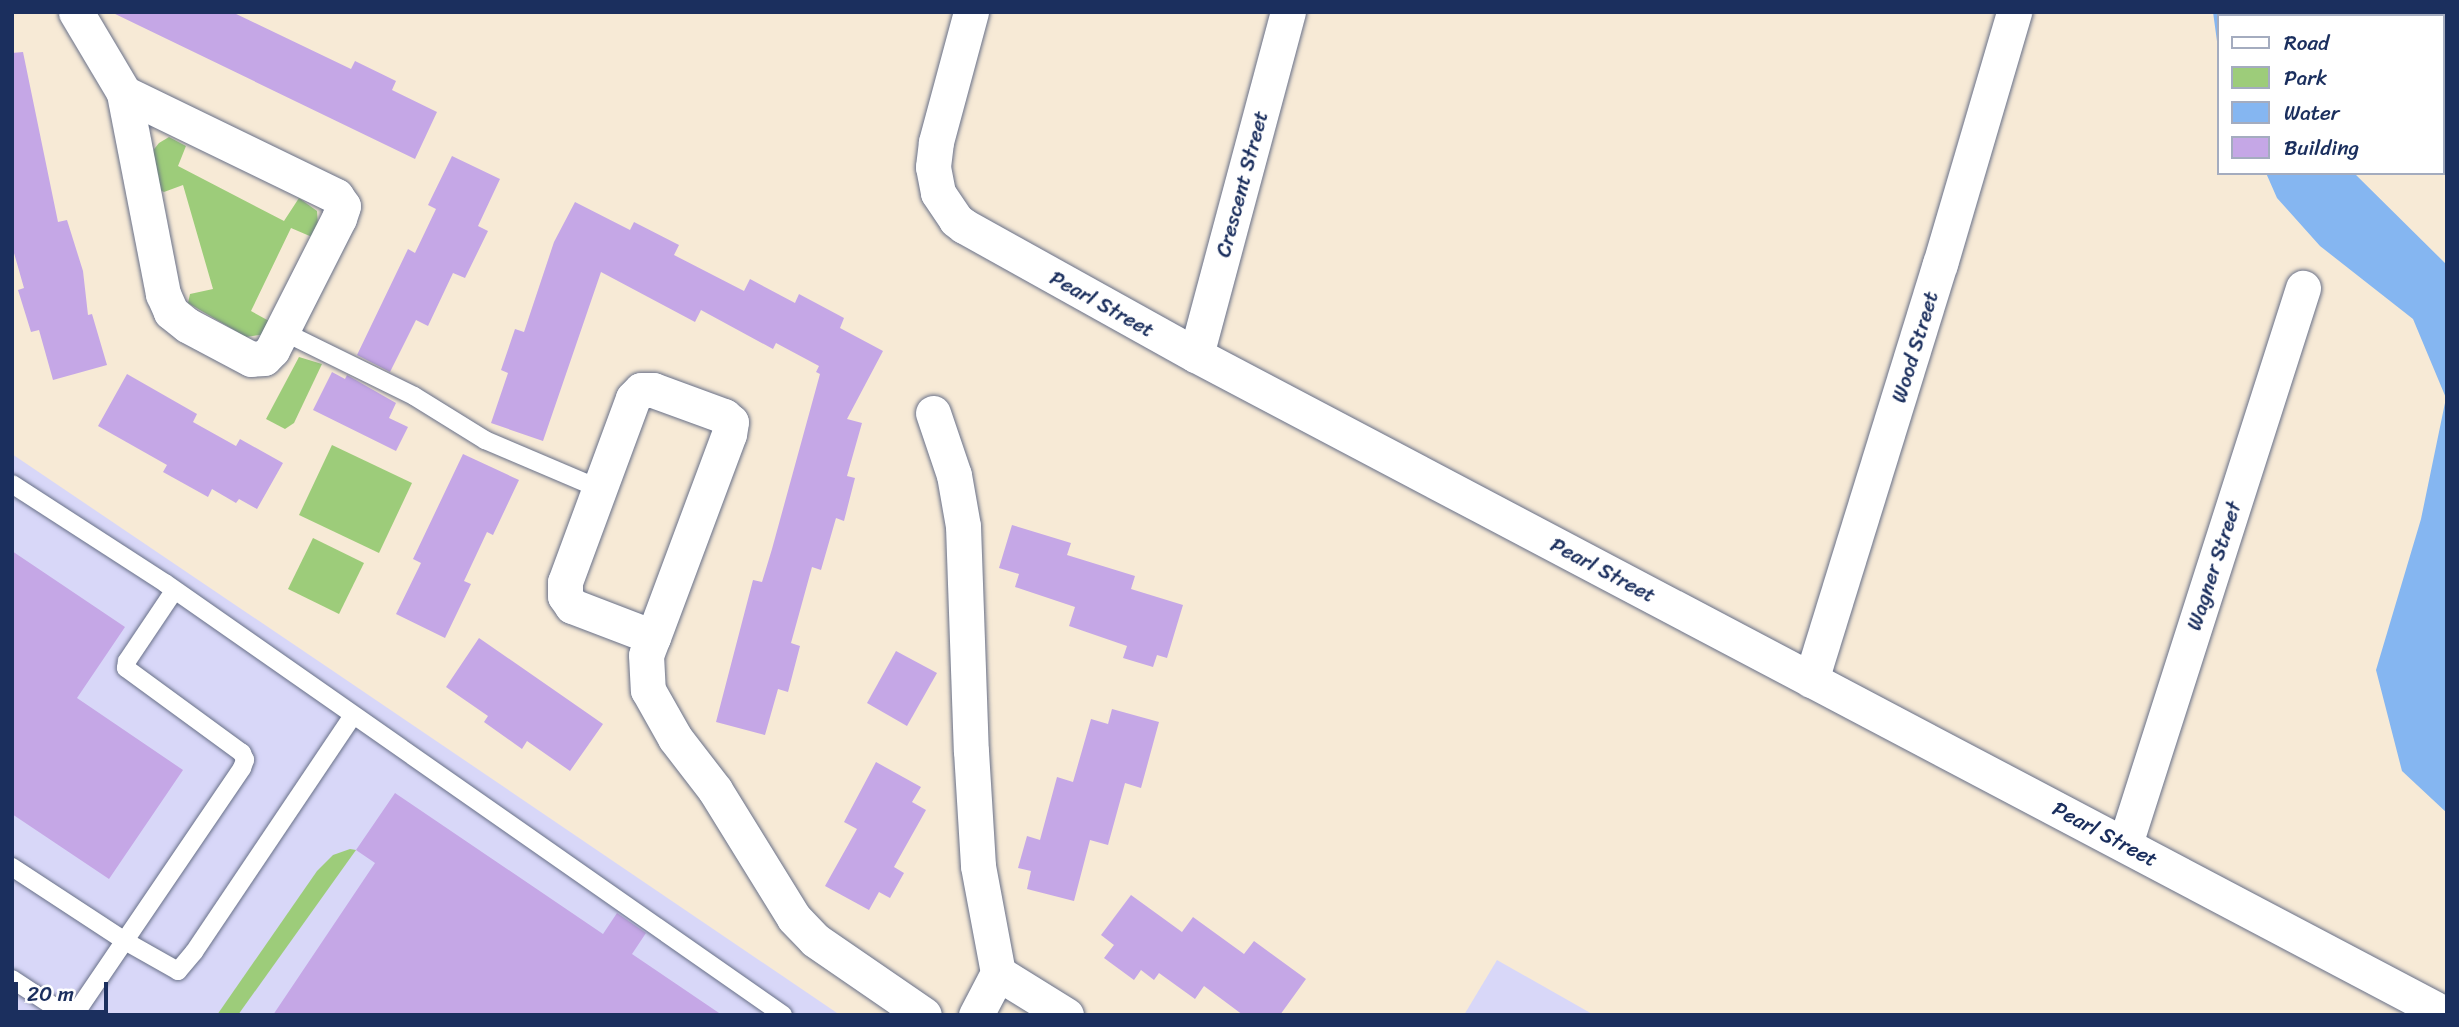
<!DOCTYPE html>
<style>
body{margin:0}
#map{position:relative;width:2459px;height:1027px;overflow:hidden;background:#f7ead6;font-family:Sriracha,sans-serif}
div>[style]{position:absolute}
[style*='--x']{left:calc(var(--x)*1px);top:calc(var(--y)*1px);width:calc(var(--w)*1px);rotate:calc(var(--a)*1deg)}
.built>*{inset:0;background:#d8d7f8}
.green>*{inset:0;background:#9dcc7a}
.water>*{inset:0;background:#85b6f1}
.building>*{inset:0;background:#c5a7e6}
.roads{filter:drop-shadow(0 0 2px #687088) drop-shadow(0 0 2px #687088)}
.service>*{height:18px;margin:-9px;padding:0 9px;transform-origin:9px;border-radius:9px;background:#fff}
.minor>*{height:35px;margin:-17.5px;padding:0 17.5px;transform-origin:17.5px;border-radius:17.5px;background:#fff}
span{translate:-50% -50%;white-space:nowrap;text-align:center;line-height:1.15;-webkit-text-stroke:5px #fff;paint-order:stroke}
.street-label{font-size:21px;color:#1b2f5e}
.frame{position:absolute;inset:0;border:14px solid #1b2f5e;pointer-events:none}
.legend{position:absolute;left:2217px;top:14px;width:228px;height:161px;box-sizing:border-box;background:#fff;border:2px solid #a4acbf;margin:0;padding:9px 12px;list-style:none;font-size:21px;color:#1b2f5e}
.legend li{display:flex;align-items:center;gap:14px;height:35px}
.legend b{width:35px;border:2px solid #a4acbf}
.scale{position:absolute;left:14px;top:982px;width:94px;height:32px;box-sizing:border-box;border:4px solid #1b2f5e;border-top:0;padding-left:9px;font-size:21px;line-height:24px;white-space:nowrap;color:#1b2f5e;-webkit-text-stroke:5px #fff;paint-order:stroke}
</style>
<div id="map">
<div class="built">
<i style="clip-path:polygon(12px 454px,339px 675px,840px 1015px,12px 1015px)"></i>
<i style="clip-path:polygon(1497px 960px,1594px 1015px,1464px 1015px)"></i>
</div>
<div class="green">
<i style="clip-path:polygon(169px 137px,186px 146px,178px 166px,284px 221px,299px 198px,317px 211px,318px 225px,312px 237px,291px 228px,251px 311px,269px 321px,266px 334px,246px 337px,188px 303px,190px 294px,213px 289px,183px 185px,164px 192px,158px 189px,151px 153px,159px 143px)"></i>
<i style="clip-path:polygon(299px 357px,322px 364px,294px 423px,285px 429px,266px 419px)"></i>
<i style="clip-path:polygon(332px 445px,412px 483px,379px 553px,299px 515px)"></i>
<i style="clip-path:polygon(313px 538px,364px 563px,339px 614px,288px 589px)"></i>
<i style="clip-path:polygon(350px 849px,356px 850px,238px 1015px,217px 1015px,317px 871px,333px 855px)"></i>
</div>
<div class="water">
<i style="clip-path:polygon(2213px 12px,2323px 12px,2323px 16px,2219px 16px,2219px 56px)"></i>
<i style="clip-path:polygon(2266px 173px,2354px 173px,2447px 265px,2447px 813px,2402px 771px,2376px 670px,2421px 519px,2446px 398px,2413px 319px,2320px 246px,2277px 198px)"></i>
</div>
<div class="building">
<i style="clip-path:polygon(111px 12px,232px 12px,351px 69px,355px 61px,396px 81px,392px 90px,437px 112px,415px 159px)"></i>
<i style="clip-path:polygon(23px 52px,58px 222px,67px 220px,83px 271px,88px 315px,92px 314px,107px 365px,53px 380px,39px 330px,31px 332px,18px 290px,24px 288px,12px 246px,12px 53px)"></i>
<i style="clip-path:polygon(452px 156px,500px 179px,478px 226px,488px 231px,465px 278px,453px 273px,428px 326px,416px 320px,390px 372px,357px 355px,408px 249px,415px 253px,436px 209px,428px 205px)"></i>
<i style="clip-path:polygon(575px 202px,630px 230px,634px 222px,679px 245px,674px 255px,744px 291px,750px 279px,795px 303px,799px 294px,844px 318px,840px 328px,883px 351px,847px 419px,862px 423px,847px 476px,855px 478px,844px 521px,836px 518px,821px 570px,812px 567px,791px 643px,800px 646px,788px 692px,778px 689px,765px 735px,716px 722px,753px 580px,762px 582px,772px 549px,820px 374px,816px 372px,819px 366px,776px 343px,773px 349px,701px 310px,695px 322px,601px 272px,543px 441px,491px 423px,508px 373px,501px 370px,515px 329px,524px 332px,554px 242px)"></i>
<i style="clip-path:polygon(332px 372px,345px 379px,347px 375px,396px 403px,389px 418px,408px 427px,396px 451px,313px 410px)"></i>
<i style="clip-path:polygon(127px 374px,197px 414px,193px 422px,236px 446px,240px 439px,283px 463px,257px 509px,239px 499px,236px 503px,212px 489px,208px 497px,163px 472px,167px 465px,98px 426px)"></i>
<i style="clip-path:polygon(463px 454px,519px 480px,493px 535px,487px 532px,464px 581px,471px 584px,445px 638px,396px 614px,421px 563px,413px 559px)"></i>
<i style="clip-path:polygon(1012px 525px,1071px 543px,1067px 555px,1135px 576px,1131px 589px,1183px 605px,1167px 658px,1157px 655px,1153px 667px,1123px 658px,1127px 646px,1069px 626px,1075px 607px,1015px 587px,1019px 574px,999px 568px)"></i>
<i style="clip-path:polygon(12px 551px,125px 627px,77px 698px,183px 770px,109px 879px,12px 814px)"></i>
<i style="clip-path:polygon(479px 638px,603px 724px,570px 771px,527px 741px,522px 749px,484px 722px,488px 716px,446px 687px)"></i>
<i style="clip-path:polygon(896px 651px,937px 673px,907px 726px,867px 703px)"></i>
<i style="clip-path:polygon(1112px 709px,1159px 722px,1141px 788px,1125px 783px,1108px 845px,1090px 840px,1074px 901px,1027px 889px,1031px 871px,1018px 868px,1027px 836px,1040px 840px,1057px 777px,1073px 782px,1091px 719px,1108px 724px)"></i>
<i style="clip-path:polygon(876px 762px,921px 787px,912px 802px,926px 810px,894px 867px,904px 873px,890px 898px,879px 892px,869px 910px,825px 886px,857px 829px,844px 822px)"></i>
<i style="clip-path:polygon(395px 793px,603px 934px,617px 913px,646px 933px,632px 954px,722px 1015px,273px 1015px,375px 863px,356px 850px)"></i>
<i style="clip-path:polygon(1131px 895px,1182px 932px,1193px 917px,1244px 954px,1254px 941px,1306px 979px,1280px 1015px,1243px 1015px,1204px 986px,1195px 999px,1159px 973px,1154px 980px,1141px 970px,1134px 980px,1104px 958px,1114px 945px,1101px 935px)"></i>
</div>
<div class="roads">
<div class="service">
<i style="--x:282;--y:331;--w:147;--a:26.2"></i>
<i style="--x:414;--y:396;--w:84;--a:31.8"></i>
<i style="--x:485;--y:440;--w:125;--a:23.1"></i>
<i style="--x:12;--y:484;--w:182;--a:32.9"></i>
<i style="--x:165;--y:583;--w:754;--a:34.95"></i>
<i style="--x:12;--y:867;--w:135;--a:33.2"></i>
<i style="--x:125;--y:941;--w:61;--a:29.5"></i>
<i style="--x:178;--y:971;--w:25;--a:-50"></i>
<i style="--x:194;--y:952;--w:285;--a:-56.1"></i>
<i style="--x:12;--y:979;--w:49;--a:33.4"></i>
<i style="--x:53;--y:1006;--w:14;--a:25"></i>
<i style="--x:66;--y:1012;--w:11;--a:-5"></i>
<i style="--x:77;--y:1011;--w:294;--a:-55.8"></i>
<i style="--x:242;--y:768;--w:9;--a:-69"></i>
<i style="--x:245;--y:760;--w:8;--a:-113"></i>
<i style="--x:242;--y:753;--w:144;--a:-143.8"></i>
<i style="--x:126;--y:668;--w:7;--a:-82"></i>
<i style="--x:127;--y:661;--w:84;--a:-56.1"></i>
</div>
<div class="minor">
<i style="--x:76;--y:12;--w:94;--a:59.3"></i>
<i style="--x:971;--y:12;--w:135;--a:105.1"></i>
<i style="--x:936;--y:142;--w:25;--a:97"></i>
<i style="--x:933;--y:167;--w:26;--a:79"></i>
<i style="--x:938;--y:193;--w:32;--a:56"></i>
<i style="--x:956;--y:220;--w:10;--a:37"></i>
<i style="--x:964;--y:226;--w:265;--a:29.1"></i>
<i style="--x:1196;--y:355;--w:1414;--a:27.82"></i>
<i style="--x:124;--y:93;--w:236;--a:25.9"></i>
<i style="--x:336;--y:196;--w:12;--a:55"></i>
<i style="--x:343;--y:206;--w:13;--a:108"></i>
<i style="--x:339;--y:218;--w:148;--a:116.9"></i>
<i style="--x:272;--y:350;--w:11;--a:135"></i>
<i style="--x:264;--y:358;--w:13;--a:176"></i>
<i style="--x:251;--y:359;--w:72;--a:-152"></i>
<i style="--x:187;--y:325;--w:21;--a:-141"></i>
<i style="--x:171;--y:312;--w:20;--a:-114"></i>
<i style="--x:163;--y:294;--w:205;--a:-101"></i>
<i style="--x:1196;--y:355;--w:355;--a:-75"></i>
<i style="--x:933;--y:413;--w:65;--a:71.3"></i>
<i style="--x:954;--y:475;--w:52;--a:80"></i>
<i style="--x:963;--y:526;--w:225;--a:88"></i>
<i style="--x:971;--y:751;--w:115;--a:86.5"></i>
<i style="--x:978;--y:866;--w:109;--a:79.4"></i>
<i style="--x:998;--y:973;--w:80;--a:31.7"></i>
<i style="--x:653;--y:637;--w:87;--a:-159.1"></i>
<i style="--x:572;--y:606;--w:12;--a:-125"></i>
<i style="--x:565;--y:596;--w:14;--a:-90"></i>
<i style="--x:565;--y:582;--w:196;--a:-69.7"></i>
<i style="--x:633;--y:398;--w:11;--a:-45"></i>
<i style="--x:641;--y:390;--w:12;--a:0"></i>
<i style="--x:653;--y:390;--w:76;--a:20.1"></i>
<i style="--x:724;--y:416;--w:9;--a:41"></i>
<i style="--x:731;--y:422;--w:12;--a:99"></i>
<i style="--x:729;--y:434;--w:217;--a:110.5"></i>
<i style="--x:653;--y:637;--w:19;--a:111"></i>
<i style="--x:646;--y:655;--w:35;--a:87"></i>
<i style="--x:648;--y:690;--w:55;--a:60.6"></i>
<i style="--x:675;--y:738;--w:66;--a:52.4"></i>
<i style="--x:715;--y:790;--w:150;--a:58.3"></i>
<i style="--x:794;--y:918;--w:30;--a:46"></i>
<i style="--x:815;--y:940;--w:132;--a:34.5"></i>
<i style="--x:1811;--y:680;--w:436;--a:-72.8"></i>
<i style="--x:1940;--y:264;--w:263;--a:-73.6"></i>
<i style="--x:2125;--y:844;--w:584;--a:-72.25"></i>
<i style="--x:976;--y:1015;--w:47;--a:-62.4"></i>
</div>
</div>
<div class="street-label">
<span style="left:1242px;top:184px;rotate:-75deg">Crescent Street</span>
<span style="left:1102px;top:304px;rotate:29deg">Pearl Street</span>
<span style="left:1915px;top:347px;rotate:-73deg">Wood Street</span>
<span style="left:2214px;top:566px;rotate:-72deg">Wagner Street</span>
<span style="left:1603px;top:570px;rotate:28deg">Pearl Street</span>
<span style="left:2105px;top:834px;rotate:28deg">Pearl Street</span>
</div>
<div class="frame"></div>
<ul class="legend">
<li><b style="height:9px;background:#fff"></b>Road</li>
<li><b style="height:19px;background:#9dcc7a"></b>Park</li>
<li><b style="height:19px;background:#85b6f1"></b>Water</li>
<li><b style="height:19px;background:#c5a7e6"></b>Building</li>
</ul>
<div class="scale">20 m</div>
</div>
